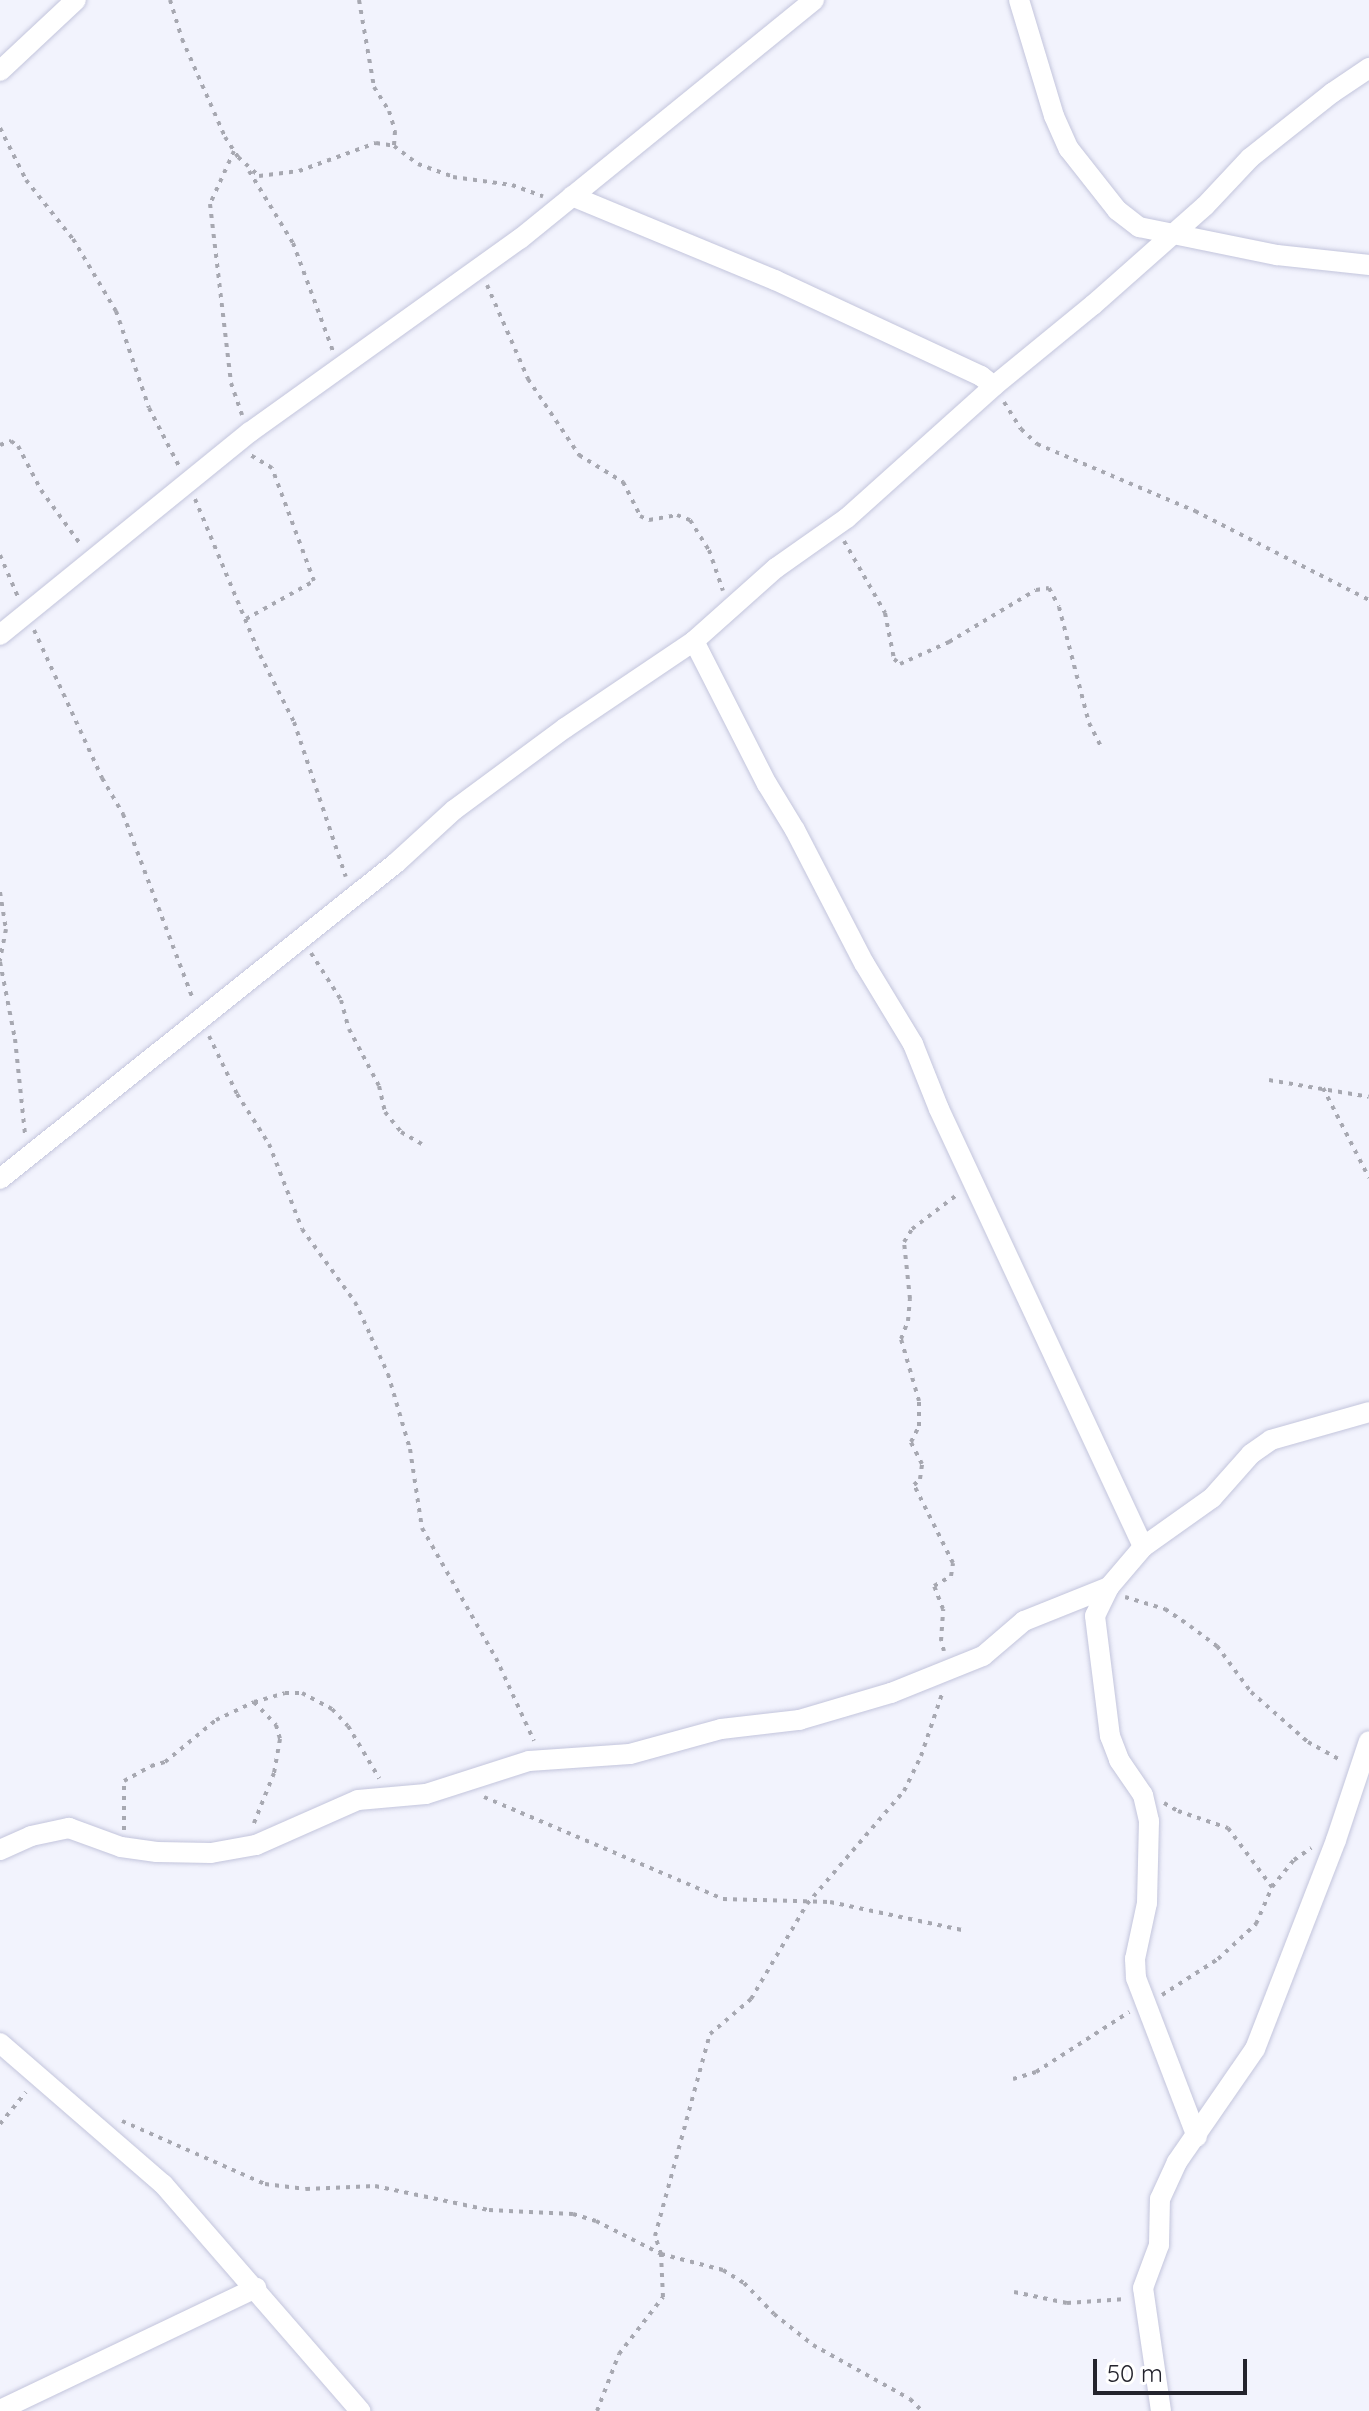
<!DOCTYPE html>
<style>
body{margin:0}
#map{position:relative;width:1369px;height:2411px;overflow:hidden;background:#f2f3fd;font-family:Quicksand,sans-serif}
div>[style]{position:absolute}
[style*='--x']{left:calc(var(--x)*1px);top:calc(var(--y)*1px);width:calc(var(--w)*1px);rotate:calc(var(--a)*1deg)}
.path>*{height:4px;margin-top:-2px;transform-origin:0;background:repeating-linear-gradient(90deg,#a7a8b1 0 4px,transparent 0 10px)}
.roads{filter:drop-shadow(0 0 2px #c3c5dc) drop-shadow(0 0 2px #c3c5dc)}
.street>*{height:20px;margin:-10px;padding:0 10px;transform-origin:10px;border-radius:10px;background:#fff}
span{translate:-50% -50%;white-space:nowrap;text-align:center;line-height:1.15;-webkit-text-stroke:7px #fff;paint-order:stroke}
.scale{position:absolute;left:1093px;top:2359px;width:154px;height:36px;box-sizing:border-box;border:4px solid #24242d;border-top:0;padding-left:10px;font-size:24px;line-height:28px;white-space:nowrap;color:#24242d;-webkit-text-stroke:6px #fff;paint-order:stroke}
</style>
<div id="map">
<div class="path">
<i style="--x:170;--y:0;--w:41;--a:72.9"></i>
<i style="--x:182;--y:39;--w:107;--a:66.3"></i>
<i style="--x:225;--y:137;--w:24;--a:57"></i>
<i style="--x:238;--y:157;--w:28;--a:42"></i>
<i style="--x:259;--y:176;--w:40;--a:-7.1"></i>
<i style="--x:299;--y:171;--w:82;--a:-20"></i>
<i style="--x:376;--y:143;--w:18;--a:9"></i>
<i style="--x:394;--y:146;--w:30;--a:37"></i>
<i style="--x:418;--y:164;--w:37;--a:20"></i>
<i style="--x:453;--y:177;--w:60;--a:7.7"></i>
<i style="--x:512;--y:185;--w:33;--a:20"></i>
<i style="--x:359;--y:0;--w:88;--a:80.2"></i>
<i style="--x:374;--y:87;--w:28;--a:58"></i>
<i style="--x:389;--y:111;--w:21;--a:73"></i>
<i style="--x:395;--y:131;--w:15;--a:94"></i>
<i style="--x:0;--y:128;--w:58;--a:63.4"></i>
<i style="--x:26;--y:180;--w:75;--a:51.5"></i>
<i style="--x:73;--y:239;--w:84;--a:59.2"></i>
<i style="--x:116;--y:311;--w:102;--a:71.2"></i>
<i style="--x:149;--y:408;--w:65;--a:62.7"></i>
<i style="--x:234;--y:151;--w:58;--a:114.4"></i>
<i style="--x:210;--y:204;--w:180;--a:83.3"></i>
<i style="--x:231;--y:383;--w:34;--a:71"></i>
<i style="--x:249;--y:171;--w:84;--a:58.6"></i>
<i style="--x:293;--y:243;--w:115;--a:69.7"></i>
<i style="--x:487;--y:285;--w:103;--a:66.4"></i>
<i style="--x:528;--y:379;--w:92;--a:56.1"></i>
<i style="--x:579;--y:455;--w:52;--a:31.5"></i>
<i style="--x:623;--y:482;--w:38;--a:63"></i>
<i style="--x:640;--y:516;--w:10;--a:24"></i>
<i style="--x:649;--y:520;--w:28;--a:-10"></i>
<i style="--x:677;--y:515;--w:14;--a:21"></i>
<i style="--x:690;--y:520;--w:36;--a:58"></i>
<i style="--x:709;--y:550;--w:43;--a:71.1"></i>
<i style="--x:1004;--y:402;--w:32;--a:58"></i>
<i style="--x:1021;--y:429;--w:22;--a:43"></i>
<i style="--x:1037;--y:444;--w:172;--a:23"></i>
<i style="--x:1195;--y:511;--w:195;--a:27.1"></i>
<i style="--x:0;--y:445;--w:12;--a:-20"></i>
<i style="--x:11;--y:441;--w:9;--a:36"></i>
<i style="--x:18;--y:446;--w:50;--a:62.4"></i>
<i style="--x:41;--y:490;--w:68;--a:54"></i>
<i style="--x:195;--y:499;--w:169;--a:67.4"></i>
<i style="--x:260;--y:655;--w:75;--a:63.1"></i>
<i style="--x:294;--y:722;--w:163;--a:71.5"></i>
<i style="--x:844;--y:541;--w:83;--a:60.3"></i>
<i style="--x:885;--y:613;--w:47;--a:78.9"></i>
<i style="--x:894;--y:659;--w:8;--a:40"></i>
<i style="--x:900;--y:664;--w:54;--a:-24.2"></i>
<i style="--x:949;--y:642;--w:101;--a:-30.9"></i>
<i style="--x:1036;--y:590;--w:13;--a:-9"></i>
<i style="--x:1049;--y:588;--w:21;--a:62"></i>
<i style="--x:1059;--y:607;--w:120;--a:75.5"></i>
<i style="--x:1089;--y:723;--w:28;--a:63"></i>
<i style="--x:0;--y:555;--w:46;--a:66.8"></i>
<i style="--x:246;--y:619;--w:78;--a:-29.2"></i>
<i style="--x:314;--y:581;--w:121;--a:-110.4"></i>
<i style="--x:272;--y:468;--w:26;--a:-149"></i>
<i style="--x:34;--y:630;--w:163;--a:65.3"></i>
<i style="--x:102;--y:778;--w:42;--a:59.7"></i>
<i style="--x:123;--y:814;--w:198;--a:69.3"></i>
<i style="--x:0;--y:892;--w:37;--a:81"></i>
<i style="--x:6;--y:929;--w:33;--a:101"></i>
<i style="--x:311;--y:953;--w:56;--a:57.4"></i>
<i style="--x:341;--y:1000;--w:30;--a:75"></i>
<i style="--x:349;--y:1029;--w:64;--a:62.2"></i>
<i style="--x:379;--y:1086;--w:27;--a:77"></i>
<i style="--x:385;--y:1112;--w:26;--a:51"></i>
<i style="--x:401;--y:1132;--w:24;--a:30"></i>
<i style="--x:0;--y:962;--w:78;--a:79"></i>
<i style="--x:15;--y:1039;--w:96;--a:84"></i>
<i style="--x:209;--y:1036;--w:64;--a:64.2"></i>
<i style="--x:237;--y:1094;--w:59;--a:57.4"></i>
<i style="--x:269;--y:1144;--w:91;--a:68.8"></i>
<i style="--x:302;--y:1229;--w:90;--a:54"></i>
<i style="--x:355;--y:1302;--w:38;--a:65"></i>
<i style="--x:371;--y:1337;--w:41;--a:65.3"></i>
<i style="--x:388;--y:1374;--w:78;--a:73.7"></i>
<i style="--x:410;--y:1449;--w:80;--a:81.4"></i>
<i style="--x:422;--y:1528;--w:150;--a:60.4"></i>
<i style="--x:496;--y:1658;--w:91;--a:65.4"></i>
<i style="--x:1269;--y:1080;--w:101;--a:9.6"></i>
<i style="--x:1323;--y:1088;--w:101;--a:62.9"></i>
<i style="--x:1125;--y:1597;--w:42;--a:16.7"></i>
<i style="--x:1165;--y:1609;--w:30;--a:34"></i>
<i style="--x:1190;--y:1626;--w:34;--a:37"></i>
<i style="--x:1217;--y:1646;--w:57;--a:53.5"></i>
<i style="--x:1251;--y:1692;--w:76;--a:41.3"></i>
<i style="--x:1308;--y:1742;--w:39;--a:29"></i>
<i style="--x:944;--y:1651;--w:10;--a:-107"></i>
<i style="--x:941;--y:1641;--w:32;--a:-86"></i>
<i style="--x:943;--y:1609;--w:25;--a:-111"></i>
<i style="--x:934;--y:1586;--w:20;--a:-30"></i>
<i style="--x:951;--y:1576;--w:13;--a:-81"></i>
<i style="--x:953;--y:1563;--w:87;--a:-116.6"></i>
<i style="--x:914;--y:1485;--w:8;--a:-45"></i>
<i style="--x:920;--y:1479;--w:15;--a:-82"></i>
<i style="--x:922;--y:1464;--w:25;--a:-117"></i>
<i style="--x:911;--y:1442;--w:18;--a:-63"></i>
<i style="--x:919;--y:1426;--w:25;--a:-90"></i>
<i style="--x:919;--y:1401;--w:65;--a:-106.2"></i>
<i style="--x:901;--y:1339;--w:19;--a:-69"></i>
<i style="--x:908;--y:1321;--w:22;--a:-85"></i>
<i style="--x:910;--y:1299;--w:57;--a:-96"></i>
<i style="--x:904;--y:1242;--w:15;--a:-58"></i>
<i style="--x:912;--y:1229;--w:58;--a:-37.3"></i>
<i style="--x:254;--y:1702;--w:32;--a:-16"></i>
<i style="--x:285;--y:1693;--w:17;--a:0"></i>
<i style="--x:302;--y:1693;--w:34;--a:28"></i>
<i style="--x:332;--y:1709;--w:23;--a:47"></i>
<i style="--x:348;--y:1726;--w:61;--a:59.2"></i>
<i style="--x:484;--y:1797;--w:260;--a:23.1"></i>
<i style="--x:723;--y:1899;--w:107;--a:1.6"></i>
<i style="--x:830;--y:1902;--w:135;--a:12"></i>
<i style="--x:1164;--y:1803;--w:16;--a:30"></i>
<i style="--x:1178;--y:1811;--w:53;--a:18.8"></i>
<i style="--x:1228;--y:1828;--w:74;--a:53.3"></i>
<i style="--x:124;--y:1830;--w:49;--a:-90"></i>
<i style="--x:124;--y:1781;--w:31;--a:-29"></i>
<i style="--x:151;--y:1766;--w:15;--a:-16"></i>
<i style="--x:165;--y:1762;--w:66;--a:-39.5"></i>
<i style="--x:216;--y:1720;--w:42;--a:-25.3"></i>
<i style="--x:254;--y:1702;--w:32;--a:46"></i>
<i style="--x:276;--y:1725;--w:15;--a:74"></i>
<i style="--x:280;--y:1739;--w:35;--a:100"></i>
<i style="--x:274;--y:1773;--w:54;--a:111.8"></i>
<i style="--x:1162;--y:1995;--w:67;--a:-32.7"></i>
<i style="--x:1218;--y:1959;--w:52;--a:-42.6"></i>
<i style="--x:1256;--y:1924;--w:40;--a:-66.6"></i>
<i style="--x:1272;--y:1887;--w:35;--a:-51"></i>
<i style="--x:1294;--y:1860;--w:21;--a:-35"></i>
<i style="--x:1013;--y:2079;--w:24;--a:-17"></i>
<i style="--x:1036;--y:2072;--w:111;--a:-32.8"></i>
<i style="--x:122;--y:2121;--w:156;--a:23.8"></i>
<i style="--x:265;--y:2184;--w:41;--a:7"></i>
<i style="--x:306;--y:2189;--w:69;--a:-2.5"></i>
<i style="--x:375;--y:2186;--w:116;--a:11.9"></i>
<i style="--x:489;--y:2210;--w:84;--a:2.7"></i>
<i style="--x:573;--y:2214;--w:24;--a:17"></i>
<i style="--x:596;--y:2221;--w:73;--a:26.9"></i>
<i style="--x:661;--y:2254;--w:64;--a:14.5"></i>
<i style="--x:723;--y:2270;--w:25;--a:32"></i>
<i style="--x:744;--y:2283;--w:43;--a:45.9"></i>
<i style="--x:774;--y:2314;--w:50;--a:38.5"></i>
<i style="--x:813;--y:2345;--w:111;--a:29.1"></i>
<i style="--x:910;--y:2399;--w:17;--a:45"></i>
<i style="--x:0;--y:2124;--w:41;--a:-50.9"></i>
<i style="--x:1014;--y:2292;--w:54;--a:11.7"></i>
<i style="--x:1067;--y:2303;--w:59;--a:-3.9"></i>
<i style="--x:597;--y:2411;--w:61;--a:-68.9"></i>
<i style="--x:619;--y:2354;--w:72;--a:-52.3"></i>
<i style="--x:663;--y:2297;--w:43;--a:-92.7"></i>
<i style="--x:661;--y:2254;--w:19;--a:-108"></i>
<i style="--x:655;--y:2236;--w:209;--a:-74.8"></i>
<i style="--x:710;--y:2034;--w:54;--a:-40.5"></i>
<i style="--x:751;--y:1999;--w:110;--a:-59.5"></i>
<i style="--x:807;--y:1904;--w:149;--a:-49.4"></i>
<i style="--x:904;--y:1791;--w:39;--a:-64"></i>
<i style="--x:921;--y:1756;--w:65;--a:-71.3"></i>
</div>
<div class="roads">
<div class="street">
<i style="--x:1019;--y:0;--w:121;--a:73.2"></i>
<i style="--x:1054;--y:116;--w:36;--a:66"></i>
<i style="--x:1069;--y:149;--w:78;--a:51.8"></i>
<i style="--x:1117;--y:210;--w:28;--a:38"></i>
<i style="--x:1139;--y:227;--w:141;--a:11.5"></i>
<i style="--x:1277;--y:255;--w:93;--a:6.2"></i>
<i style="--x:0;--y:71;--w:104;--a:-43.1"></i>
<i style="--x:572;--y:196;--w:220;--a:22.5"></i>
<i style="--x:775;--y:280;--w:227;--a:25"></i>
<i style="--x:981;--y:376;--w:16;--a:38"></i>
<i style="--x:0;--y:635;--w:322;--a:-39.1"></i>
<i style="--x:250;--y:432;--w:332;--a:-35.6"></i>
<i style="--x:520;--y:239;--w:379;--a:-39.1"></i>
<i style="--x:694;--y:641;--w:161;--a:63"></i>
<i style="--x:767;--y:784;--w:54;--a:58.7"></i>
<i style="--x:795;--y:830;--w:150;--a:62.6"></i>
<i style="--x:864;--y:963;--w:95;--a:58.8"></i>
<i style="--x:913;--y:1044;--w:70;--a:68.2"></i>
<i style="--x:939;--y:1109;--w:483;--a:65"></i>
<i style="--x:0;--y:1179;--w:507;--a:-38.59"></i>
<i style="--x:396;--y:863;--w:79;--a:-42.4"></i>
<i style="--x:454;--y:810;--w:138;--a:-36.5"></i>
<i style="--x:565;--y:728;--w:156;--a:-34"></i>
<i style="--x:694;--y:641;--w:110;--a:-41.7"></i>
<i style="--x:776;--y:568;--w:87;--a:-35.2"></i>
<i style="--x:847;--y:518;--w:198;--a:-41.9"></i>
<i style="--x:994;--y:386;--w:128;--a:-39.3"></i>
<i style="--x:1093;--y:305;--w:149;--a:-41.5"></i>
<i style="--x:1205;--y:206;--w:66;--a:-46.8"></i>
<i style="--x:1250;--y:158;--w:105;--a:-38.4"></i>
<i style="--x:1332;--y:93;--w:45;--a:-34"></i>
<i style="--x:1109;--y:1587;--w:32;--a:116"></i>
<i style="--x:1095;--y:1616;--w:121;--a:82.9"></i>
<i style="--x:1110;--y:1736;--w:26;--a:69"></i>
<i style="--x:1119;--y:1760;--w:42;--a:55.6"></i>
<i style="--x:1143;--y:1795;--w:27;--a:77"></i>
<i style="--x:1149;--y:1821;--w:82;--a:91.4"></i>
<i style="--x:1147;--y:1903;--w:57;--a:102.1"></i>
<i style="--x:1135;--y:1959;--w:19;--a:87"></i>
<i style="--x:1136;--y:1978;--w:170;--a:69"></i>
<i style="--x:0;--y:1850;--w:34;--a:-24"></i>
<i style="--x:31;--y:1836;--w:39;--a:-12"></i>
<i style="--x:69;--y:1828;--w:55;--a:20.1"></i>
<i style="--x:121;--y:1847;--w:36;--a:8"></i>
<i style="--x:157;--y:1852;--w:54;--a:1.1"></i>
<i style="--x:211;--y:1853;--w:46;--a:-10.1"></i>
<i style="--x:256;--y:1845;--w:111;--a:-23.8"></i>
<i style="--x:358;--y:1800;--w:68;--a:-5"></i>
<i style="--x:426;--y:1794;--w:108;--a:-17.8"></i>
<i style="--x:529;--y:1761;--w:101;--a:-4"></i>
<i style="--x:630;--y:1754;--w:94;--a:-15.4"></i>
<i style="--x:721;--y:1729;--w:79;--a:-6.6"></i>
<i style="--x:799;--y:1720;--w:96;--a:-16.4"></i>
<i style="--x:891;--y:1693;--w:99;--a:-21.9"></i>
<i style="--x:983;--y:1656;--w:54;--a:-40.5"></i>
<i style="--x:1024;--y:1621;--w:92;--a:-21.8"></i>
<i style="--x:1109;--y:1587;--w:52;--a:-49.6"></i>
<i style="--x:1143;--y:1547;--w:85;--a:-35.4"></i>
<i style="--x:1212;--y:1498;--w:59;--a:-48.4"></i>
<i style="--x:1251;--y:1454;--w:24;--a:-35"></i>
<i style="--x:1271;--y:1440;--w:102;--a:-15.9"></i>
<i style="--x:0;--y:2043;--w:216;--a:40.9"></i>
<i style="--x:163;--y:2184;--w:301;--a:49"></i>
<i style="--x:0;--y:2410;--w:284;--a:-25.5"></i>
<i style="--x:1161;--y:2411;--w:124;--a:-98.3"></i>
<i style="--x:1143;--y:2288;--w:46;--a:-69.6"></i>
<i style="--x:1159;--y:2245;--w:46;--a:-88.8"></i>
<i style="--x:1160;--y:2199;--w:41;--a:-65.3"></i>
<i style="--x:1177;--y:2162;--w:137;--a:-55.4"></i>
<i style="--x:1255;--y:2049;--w:224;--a:-68.8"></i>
<i style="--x:1336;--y:1840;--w:104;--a:-71.6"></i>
</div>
</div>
<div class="scale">50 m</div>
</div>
